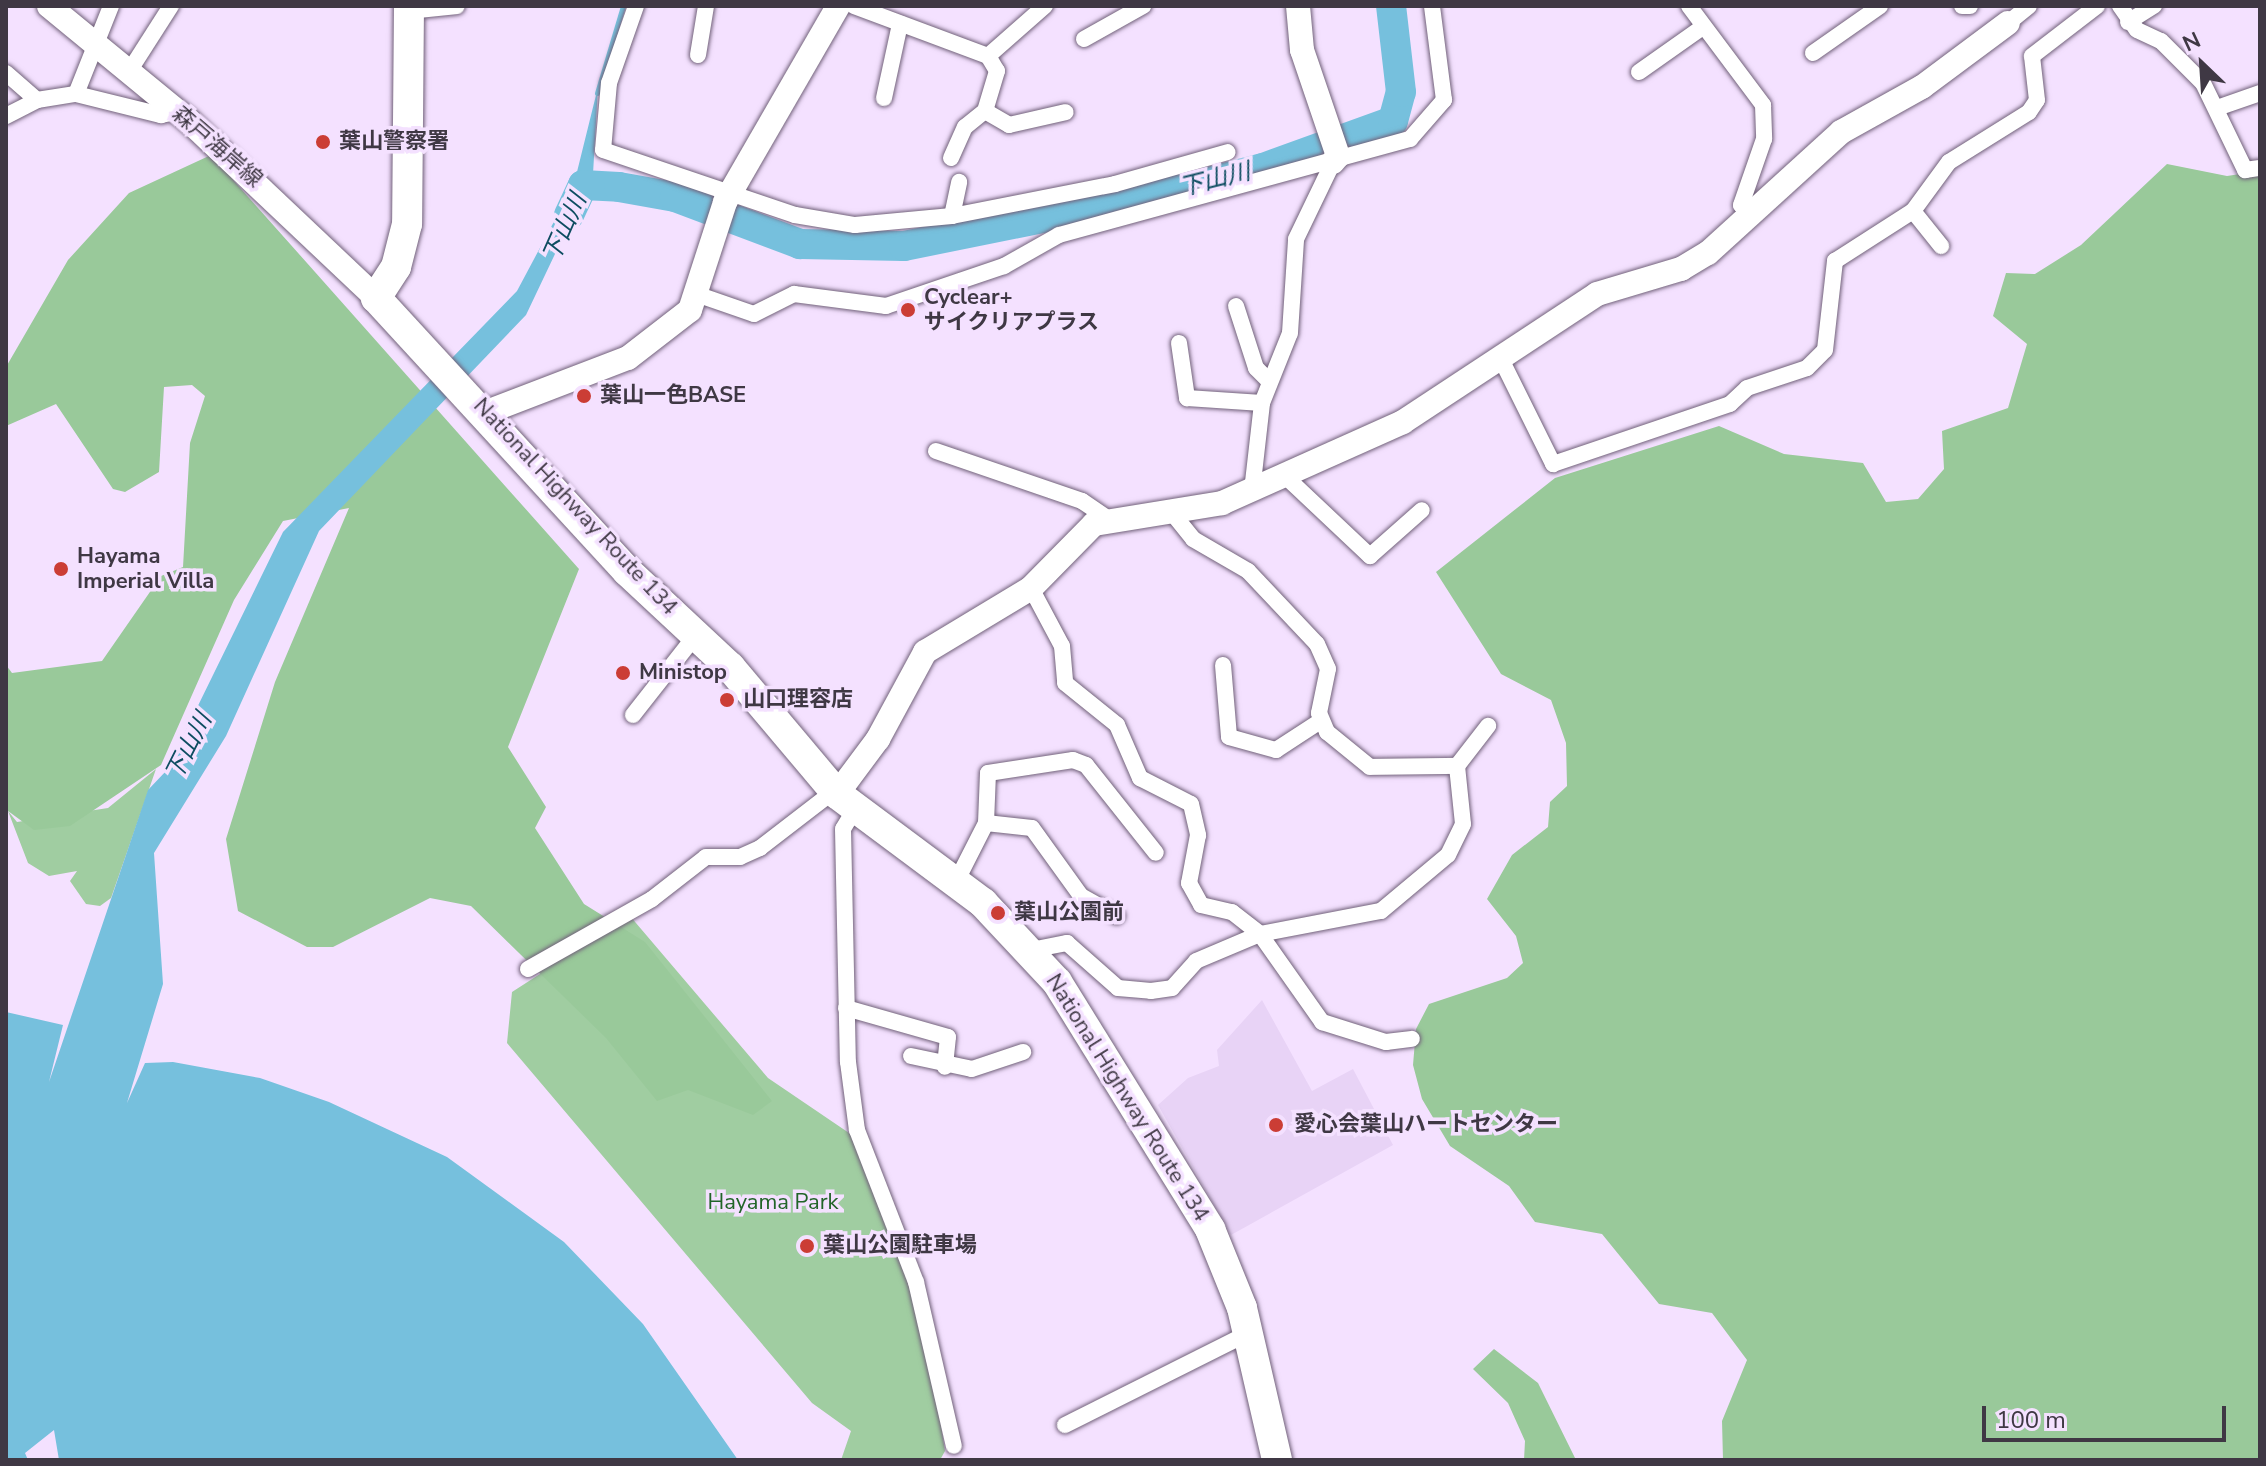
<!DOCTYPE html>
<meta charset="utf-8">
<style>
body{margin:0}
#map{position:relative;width:2266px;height:1466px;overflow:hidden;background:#f4e1ff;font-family:"Nunito Sans","Noto Sans JP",sans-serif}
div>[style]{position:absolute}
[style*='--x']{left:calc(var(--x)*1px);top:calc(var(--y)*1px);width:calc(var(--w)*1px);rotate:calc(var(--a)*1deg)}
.built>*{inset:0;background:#e8d3f6}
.green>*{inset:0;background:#a0cda1}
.forest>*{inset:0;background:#99c99a}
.water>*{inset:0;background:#76c0dd}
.stream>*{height:5px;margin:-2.5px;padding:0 2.5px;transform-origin:2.5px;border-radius:2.5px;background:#76c0dd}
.river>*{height:30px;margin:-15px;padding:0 15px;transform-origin:15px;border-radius:15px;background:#76c0dd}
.roads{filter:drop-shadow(0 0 2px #71617a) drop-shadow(0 0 2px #71617a)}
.street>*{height:16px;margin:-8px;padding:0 8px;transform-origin:8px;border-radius:8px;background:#fff}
.secondary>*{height:24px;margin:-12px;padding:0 12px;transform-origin:12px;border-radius:12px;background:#fff}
.highway>*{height:30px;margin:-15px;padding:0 15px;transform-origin:15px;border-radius:15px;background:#fff}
.dots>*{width:22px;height:22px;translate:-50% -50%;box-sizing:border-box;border:4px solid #f4e1ff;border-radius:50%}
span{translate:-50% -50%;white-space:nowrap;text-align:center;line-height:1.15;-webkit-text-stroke:7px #f4e1ff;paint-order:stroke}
.poi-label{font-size:22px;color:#3f3844;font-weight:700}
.left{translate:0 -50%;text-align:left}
.street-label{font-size:22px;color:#3f3844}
.park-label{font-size:22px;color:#216428}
.water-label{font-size:24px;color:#0e4d61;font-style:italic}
.frame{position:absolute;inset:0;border:8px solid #3f3844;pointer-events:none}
.north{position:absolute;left:2162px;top:24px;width:80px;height:80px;-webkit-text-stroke:6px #f4e1ff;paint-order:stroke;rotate:335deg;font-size:22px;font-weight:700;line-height:32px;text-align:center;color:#3f3844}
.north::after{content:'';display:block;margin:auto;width:28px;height:36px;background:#3f3844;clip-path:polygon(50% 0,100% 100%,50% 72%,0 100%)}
.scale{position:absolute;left:1982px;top:1406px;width:244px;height:36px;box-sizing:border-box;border:4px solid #3f3844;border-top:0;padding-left:10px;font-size:24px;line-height:28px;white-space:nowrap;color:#3f3844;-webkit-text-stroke:6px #f4e1ff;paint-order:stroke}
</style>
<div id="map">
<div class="built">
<i style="clip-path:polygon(1262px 1000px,1312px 1091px,1353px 1069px,1393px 1145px,1231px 1235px,1158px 1105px,1188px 1078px,1219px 1066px,1217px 1050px)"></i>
</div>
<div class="green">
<i style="clip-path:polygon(156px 769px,111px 898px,100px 906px,86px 904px,70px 881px,77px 871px,49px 876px,28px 863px,8px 811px,17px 822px,108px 808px)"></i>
<i style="clip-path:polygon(630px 916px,768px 1078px,852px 1135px,888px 1208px,933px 1373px,945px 1451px,940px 1460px,841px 1460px,851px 1431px,812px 1403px,507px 1043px,512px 992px)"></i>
</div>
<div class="forest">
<i style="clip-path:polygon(211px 155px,579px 569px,508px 747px,546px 807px,535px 828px,584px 904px,645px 942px,772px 1101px,753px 1115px,688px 1090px,657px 1101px,606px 1038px,471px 906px,430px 898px,333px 947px,307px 947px,238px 911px,226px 839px,275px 682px,349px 508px,283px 521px,234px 600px,161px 765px,70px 826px,34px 830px,8px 811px,6px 665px,12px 673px,102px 661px,161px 576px,183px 567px,190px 443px,205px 396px,192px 385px,164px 387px,159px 472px,125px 492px,113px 489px,56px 404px,6px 426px,6px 367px,68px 260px,129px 193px)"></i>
<i style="clip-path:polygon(2167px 164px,2227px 176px,2260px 171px,2260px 1460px,1723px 1460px,1722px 1421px,1747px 1360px,1712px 1313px,1659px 1304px,1602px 1234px,1535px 1222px,1509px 1186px,1450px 1146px,1422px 1099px,1413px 1065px,1416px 1029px,1429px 1004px,1507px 978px,1523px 963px,1516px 936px,1487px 899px,1512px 855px,1548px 827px,1550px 802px,1567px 786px,1566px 743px,1551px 700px,1501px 674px,1436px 572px,1555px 478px,1719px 426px,1784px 454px,1863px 463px,1886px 502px,1918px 499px,1944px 469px,1942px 431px,2008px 408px,2027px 344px,1993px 316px,2006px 273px,2035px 274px,2081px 245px)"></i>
<i style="clip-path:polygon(1494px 1349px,1538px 1383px,1576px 1460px,1524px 1460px,1525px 1441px,1508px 1403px,1473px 1369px)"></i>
</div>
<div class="water">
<i style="clip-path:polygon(598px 87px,593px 174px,526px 315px,319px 531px,226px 736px,154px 853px,163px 984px,127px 1103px,145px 1063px,173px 1062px,260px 1078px,329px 1102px,447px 1157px,564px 1242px,643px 1324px,738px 1460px,59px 1460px,54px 1430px,25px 1453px,28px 1460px,6px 1460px,6px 1012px,63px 1025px,49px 1082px,148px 790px,166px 771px,283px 532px,517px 291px,574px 184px)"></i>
</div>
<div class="stream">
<i style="--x:597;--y:93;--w:91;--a:-73.4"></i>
</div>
<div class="river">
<i style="--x:569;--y:215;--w:33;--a:-65"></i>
<i style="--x:583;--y:185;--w:36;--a:3"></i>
<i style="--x:619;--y:187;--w:57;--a:10.1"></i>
<i style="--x:675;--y:197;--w:134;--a:20.6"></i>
<i style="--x:800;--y:244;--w:104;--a:1.1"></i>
<i style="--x:904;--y:246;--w:259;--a:-11.4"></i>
<i style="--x:1158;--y:195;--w:108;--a:-14.4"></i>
<i style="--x:1263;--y:168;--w:138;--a:-19.9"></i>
<i style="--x:1393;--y:121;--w:30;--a:-75"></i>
<i style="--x:1401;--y:92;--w:87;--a:-96.6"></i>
</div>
<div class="roads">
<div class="street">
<i style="--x:636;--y:6;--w:82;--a:109.3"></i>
<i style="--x:609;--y:83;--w:67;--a:95.1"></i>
<i style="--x:603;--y:150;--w:203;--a:18.7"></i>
<i style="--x:795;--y:215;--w:61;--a:9.5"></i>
<i style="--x:855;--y:225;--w:97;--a:-5.3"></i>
<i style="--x:952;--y:216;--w:166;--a:-11.1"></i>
<i style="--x:1115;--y:184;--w:117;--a:-15.8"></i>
<i style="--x:854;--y:6;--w:143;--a:20.5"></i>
<i style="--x:988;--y:56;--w:76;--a:-41.3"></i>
<i style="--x:1689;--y:6;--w:124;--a:53.2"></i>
<i style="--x:1763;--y:105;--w:34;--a:88"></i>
<i style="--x:1764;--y:139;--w:70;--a:109.2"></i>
<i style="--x:1741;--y:205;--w:15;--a:48"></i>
<i style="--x:1962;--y:6;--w:8;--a:0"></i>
<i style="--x:2120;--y:6;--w:29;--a:55"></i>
<i style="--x:2137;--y:30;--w:26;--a:25"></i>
<i style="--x:2161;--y:41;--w:59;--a:45"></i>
<i style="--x:2203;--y:83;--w:97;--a:64.2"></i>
<i style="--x:2245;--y:170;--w:15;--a:-8"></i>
<i style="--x:409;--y:11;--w:48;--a:-5.9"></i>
<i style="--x:2128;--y:22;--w:31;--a:-32"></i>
<i style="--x:2008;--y:23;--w:27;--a:-39"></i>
<i style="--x:1084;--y:39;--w:68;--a:-29.2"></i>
<i style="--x:1813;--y:53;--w:82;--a:-35"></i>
<i style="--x:698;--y:55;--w:50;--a:-80.7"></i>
<i style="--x:130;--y:70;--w:76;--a:-57.4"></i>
<i style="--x:1639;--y:72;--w:75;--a:-35.2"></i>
<i style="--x:6;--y:73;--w:41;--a:41.1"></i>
<i style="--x:37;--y:100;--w:39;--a:-9"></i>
<i style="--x:76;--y:94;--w:88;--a:13.9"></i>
<i style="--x:161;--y:115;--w:16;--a:-11"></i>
<i style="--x:76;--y:94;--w:95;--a:-68.3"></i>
<i style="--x:884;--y:98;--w:76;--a:-77.8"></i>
<i style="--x:2217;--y:108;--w:46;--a:-19.2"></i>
<i style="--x:985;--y:111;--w:28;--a:30"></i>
<i style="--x:1009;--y:125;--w:58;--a:-12.8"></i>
<i style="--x:6;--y:116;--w:35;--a:-27"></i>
<i style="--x:951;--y:158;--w:34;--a:-66"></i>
<i style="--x:965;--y:127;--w:26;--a:-39"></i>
<i style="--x:985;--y:111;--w:42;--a:-73.3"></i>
<i style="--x:997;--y:71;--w:17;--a:-121"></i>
<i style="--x:1913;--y:211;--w:45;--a:51.3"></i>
<i style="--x:952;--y:216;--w:35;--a:-78"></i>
<i style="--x:699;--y:295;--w:58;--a:19.1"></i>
<i style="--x:754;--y:314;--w:45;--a:-26.6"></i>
<i style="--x:794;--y:294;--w:93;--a:7.4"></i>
<i style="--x:886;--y:306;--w:125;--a:-18.7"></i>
<i style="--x:1004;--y:266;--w:63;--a:-29.4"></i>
<i style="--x:1059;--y:235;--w:364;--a:-15.3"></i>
<i style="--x:1410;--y:139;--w:52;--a:-48.9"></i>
<i style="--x:1444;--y:100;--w:95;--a:-97.3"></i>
<i style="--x:1236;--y:306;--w:65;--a:72.1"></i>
<i style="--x:1256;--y:368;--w:17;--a:45"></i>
<i style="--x:1179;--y:343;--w:56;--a:81.7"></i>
<i style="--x:1187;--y:398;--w:75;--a:3.8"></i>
<i style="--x:1499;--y:355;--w:122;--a:63.6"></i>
<i style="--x:1553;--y:464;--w:187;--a:-18.7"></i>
<i style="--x:1730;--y:404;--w:23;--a:-43"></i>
<i style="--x:1747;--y:388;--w:63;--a:-18.4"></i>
<i style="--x:1807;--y:368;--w:25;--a:-45"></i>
<i style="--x:1825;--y:350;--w:90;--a:-83.6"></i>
<i style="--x:1835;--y:261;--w:93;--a:-32.7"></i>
<i style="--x:1913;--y:211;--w:61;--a:-53.7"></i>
<i style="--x:1949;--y:162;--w:94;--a:-32"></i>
<i style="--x:2029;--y:112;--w:14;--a:-56"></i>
<i style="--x:2037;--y:100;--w:44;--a:-96.5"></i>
<i style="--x:2032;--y:56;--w:82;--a:-37.6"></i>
<i style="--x:936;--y:451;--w:154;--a:18.9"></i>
<i style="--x:1082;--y:501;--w:30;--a:34"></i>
<i style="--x:1285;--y:476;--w:117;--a:43.3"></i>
<i style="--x:1370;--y:556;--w:69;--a:-41.5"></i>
<i style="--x:1252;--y:491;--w:89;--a:-83.5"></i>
<i style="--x:1262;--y:403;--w:75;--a:-68.2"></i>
<i style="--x:1290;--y:333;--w:94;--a:-86.3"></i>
<i style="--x:1296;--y:239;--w:85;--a:-64.3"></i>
<i style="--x:1173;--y:514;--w:32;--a:51"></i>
<i style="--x:1193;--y:539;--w:64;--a:30.2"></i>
<i style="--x:1248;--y:571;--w:100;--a:46.6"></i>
<i style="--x:1317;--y:644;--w:27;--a:66"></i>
<i style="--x:1328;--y:669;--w:45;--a:101.6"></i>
<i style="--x:1319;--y:713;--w:21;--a:67"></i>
<i style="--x:1327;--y:732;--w:55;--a:39.1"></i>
<i style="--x:1370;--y:767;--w:87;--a:-0.7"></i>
<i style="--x:1031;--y:588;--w:66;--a:61.9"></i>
<i style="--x:1062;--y:646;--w:37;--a:85"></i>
<i style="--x:1065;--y:683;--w:67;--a:38.9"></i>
<i style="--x:1117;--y:725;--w:58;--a:66.5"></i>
<i style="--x:1140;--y:778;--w:57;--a:27"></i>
<i style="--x:1191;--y:804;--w:32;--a:77"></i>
<i style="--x:1198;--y:835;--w:49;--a:100.6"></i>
<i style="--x:1189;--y:883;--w:25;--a:61"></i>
<i style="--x:1201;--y:905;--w:32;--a:13"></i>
<i style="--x:1232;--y:912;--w:36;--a:38"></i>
<i style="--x:1260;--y:934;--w:108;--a:54.8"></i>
<i style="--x:1322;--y:1022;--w:67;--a:17.4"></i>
<i style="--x:1386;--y:1042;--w:26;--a:-7"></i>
<i style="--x:1223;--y:665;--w:72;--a:85.2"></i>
<i style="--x:1229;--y:737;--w:49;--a:15.5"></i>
<i style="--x:1276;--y:750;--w:51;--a:-33.1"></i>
<i style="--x:633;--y:715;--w:102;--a:-51.8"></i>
<i style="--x:855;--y:809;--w:23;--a:121"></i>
<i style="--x:843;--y:829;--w:233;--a:88.8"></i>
<i style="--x:848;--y:1062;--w:69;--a:82.5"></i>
<i style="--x:857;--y:1130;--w:163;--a:68.8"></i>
<i style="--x:916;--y:1282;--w:168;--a:77"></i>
<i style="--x:986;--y:823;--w:46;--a:6.2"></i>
<i style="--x:1032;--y:828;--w:84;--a:54.2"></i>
<i style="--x:1081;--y:896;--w:41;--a:29.1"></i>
<i style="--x:956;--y:882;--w:66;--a:-63"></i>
<i style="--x:986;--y:823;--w:50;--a:-87.7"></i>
<i style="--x:988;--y:773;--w:86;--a:-8.7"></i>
<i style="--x:1073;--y:760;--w:14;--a:21"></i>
<i style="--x:1086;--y:765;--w:112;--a:51.5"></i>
<i style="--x:1031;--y:950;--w:37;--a:-11"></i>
<i style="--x:1067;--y:943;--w:68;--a:41.4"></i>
<i style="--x:1118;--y:988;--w:33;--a:5"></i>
<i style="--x:1151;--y:991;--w:21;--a:-8"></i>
<i style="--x:1172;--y:988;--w:36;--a:-48"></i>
<i style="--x:1196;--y:961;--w:69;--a:-22.9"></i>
<i style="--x:1260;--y:934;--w:123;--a:-10.8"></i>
<i style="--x:1381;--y:911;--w:87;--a:-39.9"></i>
<i style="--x:1448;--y:855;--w:34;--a:-64"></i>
<i style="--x:1463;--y:824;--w:58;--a:-95.9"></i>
<i style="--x:1457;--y:766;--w:51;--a:-52.2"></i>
<i style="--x:528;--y:969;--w:142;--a:-29.4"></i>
<i style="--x:652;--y:899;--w:68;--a:-37.9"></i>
<i style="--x:706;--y:857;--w:34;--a:0"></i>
<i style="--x:740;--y:857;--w:22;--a:-24"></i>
<i style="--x:760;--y:848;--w:93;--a:-37.6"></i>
<i style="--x:846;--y:1008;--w:106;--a:15.9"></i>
<i style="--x:948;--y:1037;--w:30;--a:96"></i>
<i style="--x:911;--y:1056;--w:62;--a:12"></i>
<i style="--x:972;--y:1069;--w:54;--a:-18.4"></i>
<i style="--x:1065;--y:1425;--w:206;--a:-26.6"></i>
</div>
<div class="secondary">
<i style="--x:49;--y:6;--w:181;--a:39.4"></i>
<i style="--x:189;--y:121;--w:257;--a:43.4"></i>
<i style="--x:1298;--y:6;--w:44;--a:84.8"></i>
<i style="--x:1302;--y:50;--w:112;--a:71.2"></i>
<i style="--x:1338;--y:156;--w:8;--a:130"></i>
<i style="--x:487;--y:412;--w:151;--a:-21"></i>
<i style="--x:628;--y:358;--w:78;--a:-37.7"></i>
<i style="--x:690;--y:310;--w:114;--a:-72"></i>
<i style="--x:725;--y:202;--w:226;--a:-60"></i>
<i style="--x:837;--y:794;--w:69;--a:-53.3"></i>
<i style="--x:878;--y:739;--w:99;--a:-61.6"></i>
<i style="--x:925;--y:652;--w:124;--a:-31.1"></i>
<i style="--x:1031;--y:588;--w:90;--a:-45.5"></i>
<i style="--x:1094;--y:524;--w:130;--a:-9.3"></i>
<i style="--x:1222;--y:503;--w:198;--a:-24.1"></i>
<i style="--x:1403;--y:422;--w:232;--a:-33.4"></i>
<i style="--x:1597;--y:294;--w:88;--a:-16.6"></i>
<i style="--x:1681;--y:269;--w:31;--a:-31"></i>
<i style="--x:1708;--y:253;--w:180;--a:-42.3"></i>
<i style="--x:1841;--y:132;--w:93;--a:-29.1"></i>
<i style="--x:1922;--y:87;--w:107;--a:-36.7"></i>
</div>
<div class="highway">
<i style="--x:409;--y:6;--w:218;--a:90.5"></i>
<i style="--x:407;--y:224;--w:44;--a:104.3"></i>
<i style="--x:396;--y:267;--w:37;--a:123"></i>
<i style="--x:376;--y:298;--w:371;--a:47.4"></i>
<i style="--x:627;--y:571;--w:141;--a:43"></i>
<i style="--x:730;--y:667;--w:166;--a:49.9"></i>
<i style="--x:837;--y:794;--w:182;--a:36.7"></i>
<i style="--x:983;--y:903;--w:108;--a:46.9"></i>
<i style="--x:1057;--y:982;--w:291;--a:58.2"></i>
<i style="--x:1210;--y:1229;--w:85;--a:67.9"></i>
<i style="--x:1242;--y:1308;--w:156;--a:77"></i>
</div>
</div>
<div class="dots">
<i style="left:323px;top:142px;background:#cb3d35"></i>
<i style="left:908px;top:310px;background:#cb3d35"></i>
<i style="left:584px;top:396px;background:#cb3d35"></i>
<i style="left:61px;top:569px;background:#cb3d35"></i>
<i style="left:623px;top:673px;background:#cb3d35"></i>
<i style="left:727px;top:700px;background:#cb3d35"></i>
<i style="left:998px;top:913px;background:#cb3d35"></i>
<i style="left:1276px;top:1125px;background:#cb3d35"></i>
<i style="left:807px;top:1246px;background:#cb3d35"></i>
</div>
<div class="poi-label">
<span class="left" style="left:339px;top:142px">葉山警察署</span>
<span class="left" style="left:924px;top:310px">Cyclear+<br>サイクリアプラス</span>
<span class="left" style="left:600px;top:396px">葉山一色BASE</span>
<span class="left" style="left:77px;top:569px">Hayama<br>Imperial Villa</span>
<span class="left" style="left:639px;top:673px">Ministop</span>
<span class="left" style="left:743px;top:700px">山口理容店</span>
<span class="left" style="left:1014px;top:913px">葉山公園前</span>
<span class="left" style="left:1294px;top:1125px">愛心会葉山ハートセンター</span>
<span class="left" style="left:823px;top:1246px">葉山公園駐車場</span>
</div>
<div class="street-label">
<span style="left:217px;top:147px;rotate:41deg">森戸海岸線</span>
<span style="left:575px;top:507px;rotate:47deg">National Highway Route 134</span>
<span style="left:1127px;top:1098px;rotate:58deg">National Highway Route 134</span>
</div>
<div class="park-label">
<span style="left:773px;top:1203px">Hayama Park</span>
</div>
<div class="water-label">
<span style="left:1215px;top:180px;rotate:-14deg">下山川</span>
<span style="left:565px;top:228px;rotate:-66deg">下山川</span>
<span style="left:189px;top:747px;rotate:-63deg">下山川</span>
</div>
<div class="frame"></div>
<div class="north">N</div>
<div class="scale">100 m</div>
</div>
